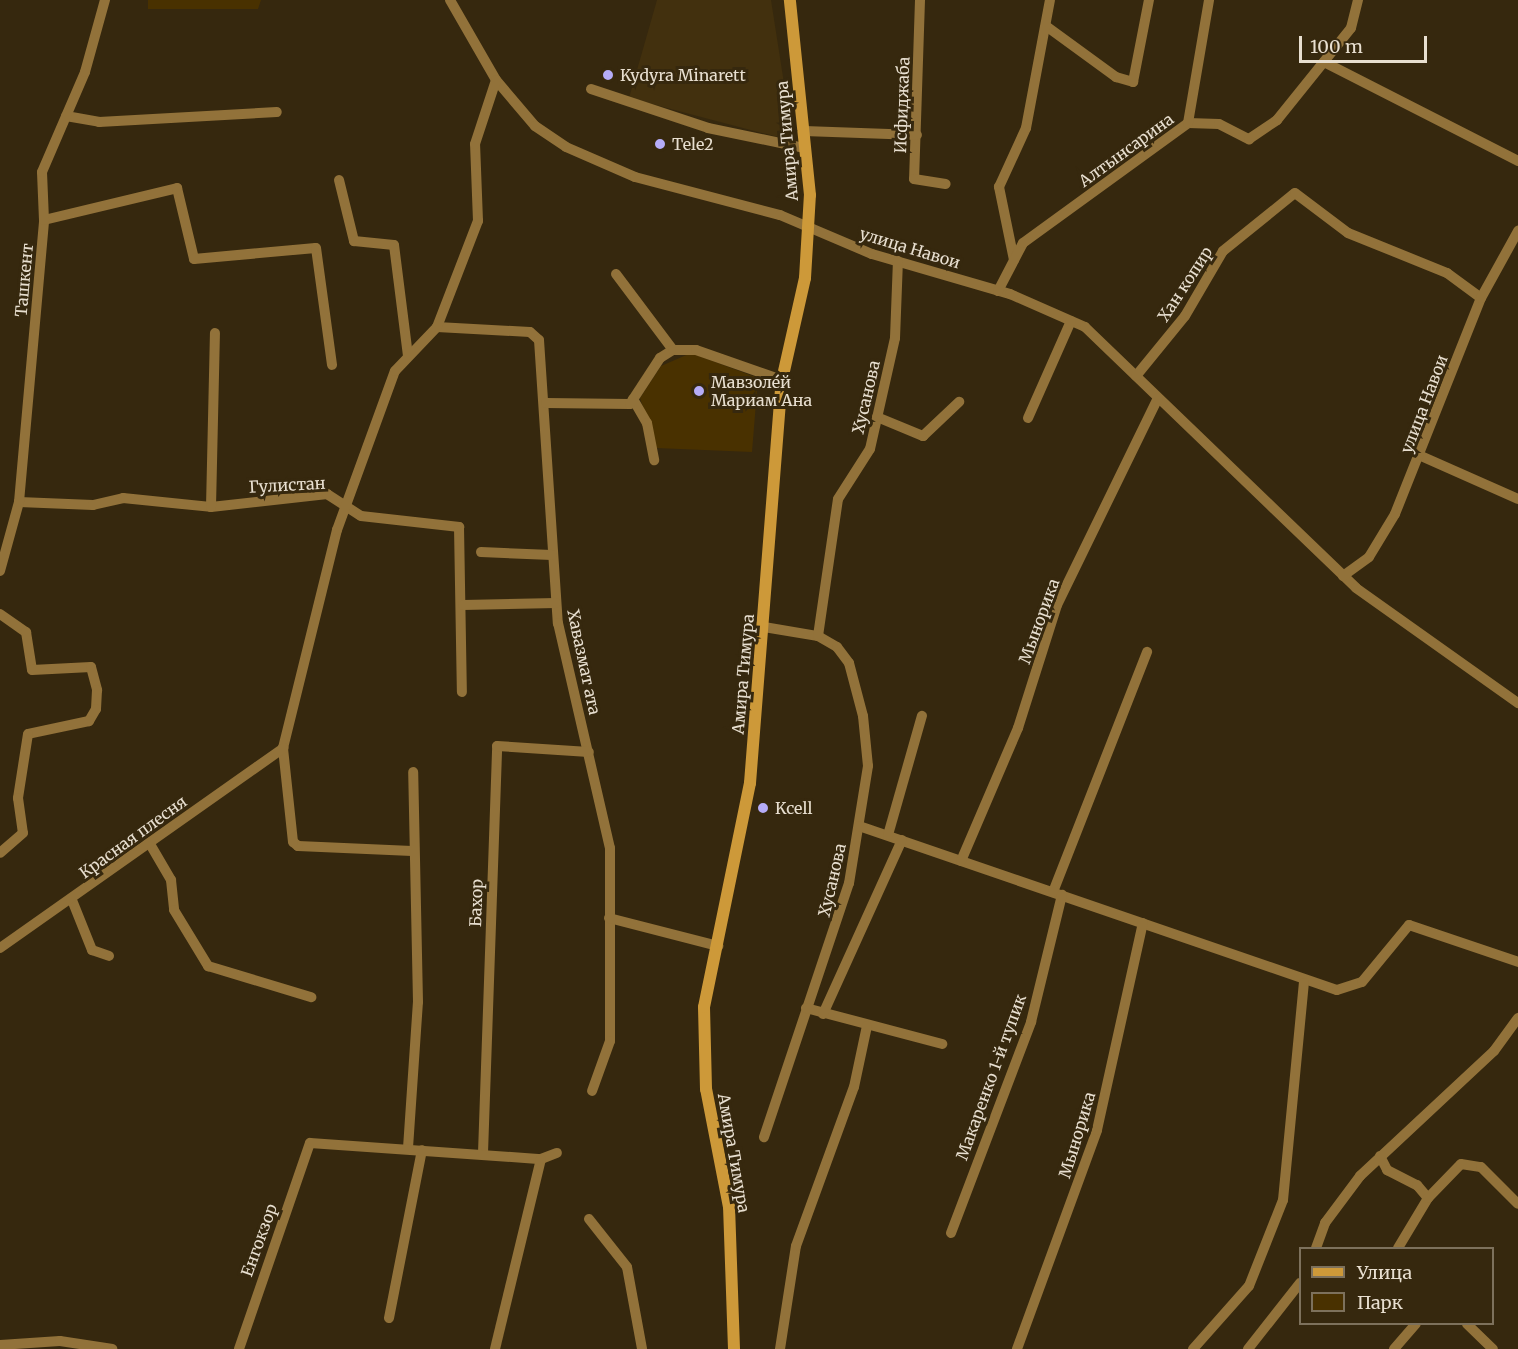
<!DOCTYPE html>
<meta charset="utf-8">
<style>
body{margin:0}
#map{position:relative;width:1518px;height:1349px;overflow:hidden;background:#36280e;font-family:Merriweather,serif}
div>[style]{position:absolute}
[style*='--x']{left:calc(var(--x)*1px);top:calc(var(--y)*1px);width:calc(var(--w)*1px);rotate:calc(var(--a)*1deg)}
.built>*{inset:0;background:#42300e}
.green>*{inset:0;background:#493100}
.street>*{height:10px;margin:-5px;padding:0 5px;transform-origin:5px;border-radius:5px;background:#92723a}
.secondary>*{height:12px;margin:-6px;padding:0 6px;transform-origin:6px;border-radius:6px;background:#cd9939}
.dots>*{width:16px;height:16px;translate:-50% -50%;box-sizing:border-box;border:3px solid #36280e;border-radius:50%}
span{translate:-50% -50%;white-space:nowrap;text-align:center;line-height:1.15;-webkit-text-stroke:6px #36280e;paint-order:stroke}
.poi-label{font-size:16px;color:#e8dfd0}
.left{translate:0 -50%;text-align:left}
.street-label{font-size:16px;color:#e8dfd0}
.legend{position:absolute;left:1299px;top:1247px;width:195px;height:78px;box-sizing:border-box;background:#36280e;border:2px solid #7d715c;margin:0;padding:8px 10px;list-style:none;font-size:18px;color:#e8dfd0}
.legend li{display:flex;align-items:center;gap:12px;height:30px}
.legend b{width:30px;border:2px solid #7d715c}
.scale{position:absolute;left:1299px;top:36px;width:128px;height:27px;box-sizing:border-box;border:3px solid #e8dfd0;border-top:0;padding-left:8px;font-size:18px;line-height:21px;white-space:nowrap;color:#e8dfd0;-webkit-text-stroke:4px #36280e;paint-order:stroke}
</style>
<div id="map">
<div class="built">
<i style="clip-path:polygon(657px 0,771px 0,793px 141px,629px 98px)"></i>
</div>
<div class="green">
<i style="clip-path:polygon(148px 0,261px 0,258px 9px,148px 9px)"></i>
<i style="clip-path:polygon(691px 353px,758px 378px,752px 452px,656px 448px,640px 398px,661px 366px)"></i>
</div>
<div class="street">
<i style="--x:450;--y:0;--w:92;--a:60.1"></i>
<i style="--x:496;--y:80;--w:60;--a:49.7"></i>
<i style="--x:535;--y:126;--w:37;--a:34"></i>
<i style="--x:566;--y:147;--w:75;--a:23.5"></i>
<i style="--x:635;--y:177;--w:150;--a:14.7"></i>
<i style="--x:780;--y:215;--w:100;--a:23"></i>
<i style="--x:872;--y:254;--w:144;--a:16.2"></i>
<i style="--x:1010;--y:294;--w:82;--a:23.7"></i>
<i style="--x:1085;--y:327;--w:376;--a:43.9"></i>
<i style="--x:1356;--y:588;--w:199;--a:35.4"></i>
<i style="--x:920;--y:0;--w:179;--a:91.9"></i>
<i style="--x:914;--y:179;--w:32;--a:9"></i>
<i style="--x:1046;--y:26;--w:87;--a:36.1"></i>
<i style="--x:1116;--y:77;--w:18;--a:16"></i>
<i style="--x:1133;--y:82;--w:84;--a:-79"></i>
<i style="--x:1324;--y:62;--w:218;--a:27"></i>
<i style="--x:591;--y:89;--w:123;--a:18.4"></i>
<i style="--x:708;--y:128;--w:99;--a:11.7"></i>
<i style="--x:66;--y:116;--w:34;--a:10"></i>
<i style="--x:99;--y:122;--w:178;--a:-3.2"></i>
<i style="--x:1188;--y:123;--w:31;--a:2"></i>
<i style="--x:1219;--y:124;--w:34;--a:27"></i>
<i style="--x:1249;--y:139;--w:34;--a:-34"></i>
<i style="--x:1277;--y:120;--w:118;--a:-51.2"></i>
<i style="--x:1351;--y:28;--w:29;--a:-76"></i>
<i style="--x:804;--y:131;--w:113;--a:2"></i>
<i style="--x:339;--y:180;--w:63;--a:76.2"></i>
<i style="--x:354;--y:241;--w:40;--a:5.7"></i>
<i style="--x:394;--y:245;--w:112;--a:82.8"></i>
<i style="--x:44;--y:220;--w:137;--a:-13.5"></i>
<i style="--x:177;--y:188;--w:73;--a:76.5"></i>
<i style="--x:194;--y:259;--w:122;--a:-5.2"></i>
<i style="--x:316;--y:248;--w:118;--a:82.2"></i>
<i style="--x:1014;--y:260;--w:75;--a:-101.6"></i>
<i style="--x:999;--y:187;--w:65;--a:-65.4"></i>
<i style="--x:1026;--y:128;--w:130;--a:-79.4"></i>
<i style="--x:616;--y:274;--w:95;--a:53.1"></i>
<i style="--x:998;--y:291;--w:54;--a:-62.5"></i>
<i style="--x:1023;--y:243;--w:204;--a:-36"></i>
<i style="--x:1188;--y:123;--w:125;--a:-80.3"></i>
<i style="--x:437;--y:327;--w:93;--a:3.1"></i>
<i style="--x:530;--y:332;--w:12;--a:42"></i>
<i style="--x:539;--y:340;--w:284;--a:86.2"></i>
<i style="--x:558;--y:623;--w:231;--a:77"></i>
<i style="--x:610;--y:848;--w:193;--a:90"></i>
<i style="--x:610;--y:1041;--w:53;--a:109.8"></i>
<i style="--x:1136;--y:376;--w:77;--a:-50.8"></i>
<i style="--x:1185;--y:316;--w:75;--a:-59.7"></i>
<i style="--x:1223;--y:251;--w:92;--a:-38.9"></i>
<i style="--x:1295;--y:193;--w:66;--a:37"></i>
<i style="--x:1348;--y:233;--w:107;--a:22"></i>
<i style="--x:1447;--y:273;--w:42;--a:36.3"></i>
<i style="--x:633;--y:399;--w:28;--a:60"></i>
<i style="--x:647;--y:423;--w:38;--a:79"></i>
<i style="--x:546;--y:403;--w:84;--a:0.7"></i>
<i style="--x:630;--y:404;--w:55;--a:-56.9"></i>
<i style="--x:660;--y:358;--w:15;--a:-32"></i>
<i style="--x:673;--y:350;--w:23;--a:0"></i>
<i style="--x:696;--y:350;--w:91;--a:19.2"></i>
<i style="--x:877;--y:417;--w:50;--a:22.4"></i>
<i style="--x:923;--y:436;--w:50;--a:-43.4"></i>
<i style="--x:1028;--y:418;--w:106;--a:-66.1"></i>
<i style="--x:1421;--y:456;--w:106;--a:23.9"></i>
<i style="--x:19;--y:502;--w:74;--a:2.3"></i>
<i style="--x:93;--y:505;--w:31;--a:-13"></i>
<i style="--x:123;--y:498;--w:88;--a:5.8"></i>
<i style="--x:211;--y:507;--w:117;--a:-6.4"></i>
<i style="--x:327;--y:494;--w:40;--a:32.9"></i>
<i style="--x:361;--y:516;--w:99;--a:6.4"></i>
<i style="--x:459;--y:527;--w:165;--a:89"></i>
<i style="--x:211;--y:507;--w:174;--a:-88.7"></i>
<i style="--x:481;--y:552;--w:71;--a:2.4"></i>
<i style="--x:0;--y:571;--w:72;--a:-74.6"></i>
<i style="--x:19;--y:502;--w:283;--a:-84.9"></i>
<i style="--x:44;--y:220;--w:48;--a:-92.4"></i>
<i style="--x:42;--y:172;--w:109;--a:-66.7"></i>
<i style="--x:85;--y:72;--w:75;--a:-74.5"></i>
<i style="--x:1343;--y:576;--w:32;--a:-36"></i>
<i style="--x:1369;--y:557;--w:50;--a:-58.8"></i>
<i style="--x:1395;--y:514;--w:232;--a:-68.3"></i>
<i style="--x:1481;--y:298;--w:77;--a:-61.1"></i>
<i style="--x:463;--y:605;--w:93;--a:-1.2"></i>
<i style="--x:0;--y:614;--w:32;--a:35"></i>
<i style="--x:26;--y:632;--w:38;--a:81"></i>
<i style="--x:32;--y:670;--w:59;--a:-2.9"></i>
<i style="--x:91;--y:667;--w:24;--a:75"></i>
<i style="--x:97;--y:690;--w:19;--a:93"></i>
<i style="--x:96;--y:709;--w:14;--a:120"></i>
<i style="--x:89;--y:721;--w:62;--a:168"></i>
<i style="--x:28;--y:734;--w:65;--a:98.9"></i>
<i style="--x:18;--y:798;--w:35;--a:82"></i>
<i style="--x:23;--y:833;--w:30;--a:139"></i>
<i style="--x:764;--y:627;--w:55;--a:9.5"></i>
<i style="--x:818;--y:636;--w:22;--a:30"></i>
<i style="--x:837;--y:647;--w:20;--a:53"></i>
<i style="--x:849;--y:663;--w:55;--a:75.2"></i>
<i style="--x:863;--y:716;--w:50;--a:84.3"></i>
<i style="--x:868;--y:766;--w:119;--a:99.2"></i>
<i style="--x:849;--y:883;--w:268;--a:108.5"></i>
<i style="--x:818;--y:636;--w:138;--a:-81.7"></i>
<i style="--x:838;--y:499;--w:59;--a:-57.4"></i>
<i style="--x:870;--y:449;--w:114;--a:-77.3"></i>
<i style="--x:895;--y:338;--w:77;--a:-87.8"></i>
<i style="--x:859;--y:826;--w:505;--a:18.94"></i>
<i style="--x:1337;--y:990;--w:26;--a:-18"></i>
<i style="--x:1362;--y:982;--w:74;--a:-50.5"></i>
<i style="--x:1409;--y:925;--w:115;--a:18.7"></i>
<i style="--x:888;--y:835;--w:124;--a:-74.1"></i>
<i style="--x:150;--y:844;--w:42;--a:59.7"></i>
<i style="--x:171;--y:880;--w:30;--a:84"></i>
<i style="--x:174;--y:910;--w:66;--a:58.7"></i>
<i style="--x:208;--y:966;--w:108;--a:16.8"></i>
<i style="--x:412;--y:851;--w:114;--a:-177.5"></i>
<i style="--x:298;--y:846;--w:6;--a:-141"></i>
<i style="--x:293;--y:842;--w:95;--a:-96.1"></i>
<i style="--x:283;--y:748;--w:225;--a:-76.1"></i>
<i style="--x:337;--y:530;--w:169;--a:-70"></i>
<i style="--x:395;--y:371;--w:61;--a:-46.3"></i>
<i style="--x:437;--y:327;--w:114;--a:-68.9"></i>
<i style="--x:478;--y:221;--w:77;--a:-92.2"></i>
<i style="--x:475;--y:144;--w:67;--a:-71.8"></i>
<i style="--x:961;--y:861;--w:145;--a:-66.8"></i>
<i style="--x:1018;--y:728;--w:129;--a:-72.4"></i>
<i style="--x:1057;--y:605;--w:230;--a:-64"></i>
<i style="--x:1053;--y:892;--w:258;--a:-68.6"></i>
<i style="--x:72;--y:900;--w:54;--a:68.2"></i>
<i style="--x:92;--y:950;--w:18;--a:19"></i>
<i style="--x:609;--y:918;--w:113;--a:14.4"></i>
<i style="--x:0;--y:948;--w:347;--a:-35.2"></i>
<i style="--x:806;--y:1008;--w:141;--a:14.8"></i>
<i style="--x:823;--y:1014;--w:191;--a:-65.6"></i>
<i style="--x:408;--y:1148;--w:146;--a:-86.1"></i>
<i style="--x:418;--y:1002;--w:230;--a:-91.2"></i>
<i style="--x:483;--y:1153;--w:407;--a:-88"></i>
<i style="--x:497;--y:746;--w:92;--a:3.7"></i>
<i style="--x:1380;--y:1156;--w:16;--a:63"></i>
<i style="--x:1387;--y:1170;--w:34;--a:27"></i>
<i style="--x:1417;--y:1185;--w:17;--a:50"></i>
<i style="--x:589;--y:1219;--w:61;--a:51.6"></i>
<i style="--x:627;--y:1267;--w:83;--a:79.6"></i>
<i style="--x:951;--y:1233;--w:226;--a:-69.2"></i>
<i style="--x:1031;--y:1022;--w:131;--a:-76.3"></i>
<i style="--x:1316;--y:1248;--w:27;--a:-70"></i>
<i style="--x:1325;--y:1223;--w:59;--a:-53.3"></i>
<i style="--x:1360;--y:1176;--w:183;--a:-43"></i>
<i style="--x:1494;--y:1051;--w:41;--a:-54"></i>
<i style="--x:1398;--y:1248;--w:58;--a:-59"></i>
<i style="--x:1428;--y:1198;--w:47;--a:-45.9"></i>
<i style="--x:1461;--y:1164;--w:20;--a:9"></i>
<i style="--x:1481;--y:1167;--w:52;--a:45"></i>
<i style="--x:389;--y:1318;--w:171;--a:-78.9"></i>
<i style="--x:1467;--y:1324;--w:36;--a:44"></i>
<i style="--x:0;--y:1345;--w:60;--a:-3.8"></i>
<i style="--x:60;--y:1341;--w:53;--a:8.7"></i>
<i style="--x:239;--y:1349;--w:218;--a:-71"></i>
<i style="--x:310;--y:1143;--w:232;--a:4"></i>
<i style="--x:541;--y:1159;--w:17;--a:-21"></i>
<i style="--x:495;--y:1349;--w:195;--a:-76.4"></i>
<i style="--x:780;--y:1349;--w:104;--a:-81.2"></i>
<i style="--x:796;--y:1246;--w:169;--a:-70"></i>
<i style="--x:854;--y:1087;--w:62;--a:-78"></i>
<i style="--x:1017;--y:1349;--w:233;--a:-69.9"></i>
<i style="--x:1097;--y:1130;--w:212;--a:-77.5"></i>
<i style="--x:1193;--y:1349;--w:84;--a:-48.4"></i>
<i style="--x:1249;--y:1286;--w:92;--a:-68.4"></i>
<i style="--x:1283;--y:1200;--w:218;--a:-84.5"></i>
<i style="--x:1248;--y:1349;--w:84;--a:-51.8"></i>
<i style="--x:1394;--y:1349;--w:33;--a:-49"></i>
</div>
<div class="secondary">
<i style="--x:734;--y:1349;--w:142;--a:-92"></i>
<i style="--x:729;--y:1207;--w:120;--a:-101"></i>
<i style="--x:706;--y:1089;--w:82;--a:-91.4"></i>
<i style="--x:704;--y:1007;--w:229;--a:-78.4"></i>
<i style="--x:750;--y:783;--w:404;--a:-85.5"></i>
<i style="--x:782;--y:380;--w:105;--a:-77.3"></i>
<i style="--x:805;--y:278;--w:83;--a:-86.6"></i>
<i style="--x:810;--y:195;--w:196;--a:-95.9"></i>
</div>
<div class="dots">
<i style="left:608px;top:75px;background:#b5acf8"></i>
<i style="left:660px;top:144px;background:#b5acf8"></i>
<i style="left:699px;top:391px;background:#b5acf8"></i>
<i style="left:763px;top:808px;background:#b5acf8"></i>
</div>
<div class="poi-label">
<span class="left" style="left:620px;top:75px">Kydyra Minarett</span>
<span class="left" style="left:672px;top:144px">Tele2</span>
<span class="left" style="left:711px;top:391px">Мавзоле́й<br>Мариам Ана</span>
<span class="left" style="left:775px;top:808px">Kcell</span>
</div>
<div class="street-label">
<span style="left:902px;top:105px;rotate:-88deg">Исфиджаба</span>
<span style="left:787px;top:141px;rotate:-95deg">Амира Тимура</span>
<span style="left:1126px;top:150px;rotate:-36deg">Алтынсарина</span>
<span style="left:910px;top:248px;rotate:17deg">улица Навои</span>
<span style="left:24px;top:280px;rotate:-85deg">Ташкент</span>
<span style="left:1185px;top:284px;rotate:-57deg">Хан копир</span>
<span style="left:866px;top:397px;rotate:-77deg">Хусанова</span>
<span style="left:1424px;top:404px;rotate:-69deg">улица Навои</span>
<span style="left:287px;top:485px;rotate:-3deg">Гулистан</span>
<span style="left:1039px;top:621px;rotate:-70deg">Мынорика</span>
<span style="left:584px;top:662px;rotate:78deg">Хавазмат ата</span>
<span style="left:743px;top:674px;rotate:-85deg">Амира Тимура</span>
<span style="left:133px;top:837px;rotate:-36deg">Красная плесня</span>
<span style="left:832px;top:880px;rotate:-77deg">Хусанова</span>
<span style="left:476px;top:903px;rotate:-88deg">Бахор</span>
<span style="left:991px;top:1077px;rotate:-70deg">Макаренко 1-й тупик</span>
<span style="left:1077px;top:1135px;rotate:-73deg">Мынорика</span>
<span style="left:734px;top:1153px;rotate:80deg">Амира Тимура</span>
<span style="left:259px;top:1240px;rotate:-70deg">Енгокзор</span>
</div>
<ul class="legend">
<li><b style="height:8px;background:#cd9939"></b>Улица</li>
<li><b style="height:16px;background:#493100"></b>Парк</li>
</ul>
<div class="scale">100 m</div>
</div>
